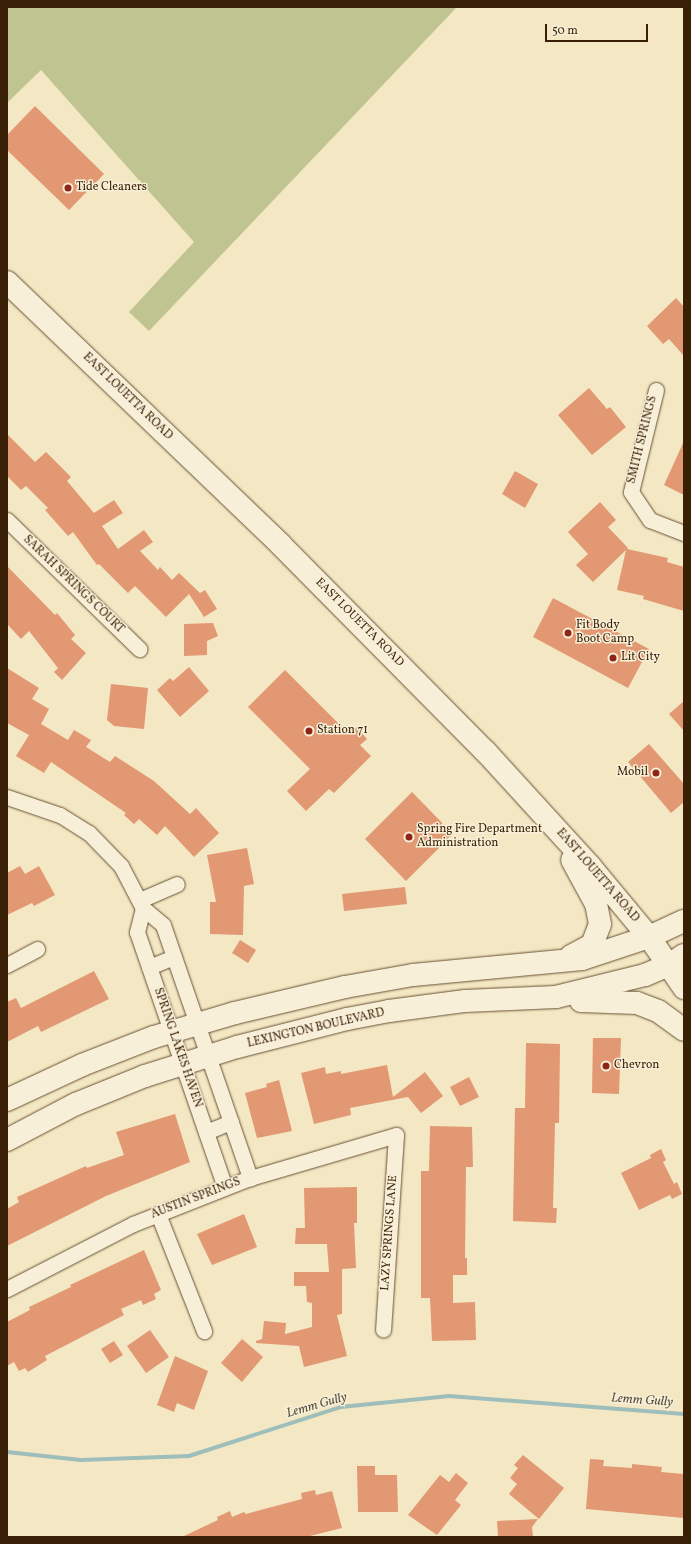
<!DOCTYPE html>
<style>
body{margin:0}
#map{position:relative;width:691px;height:1544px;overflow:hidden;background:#f4e7c3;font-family:Vollkorn,serif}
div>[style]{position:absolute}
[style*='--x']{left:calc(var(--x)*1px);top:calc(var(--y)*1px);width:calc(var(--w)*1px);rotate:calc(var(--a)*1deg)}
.green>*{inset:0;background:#c0c490}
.stream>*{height:4px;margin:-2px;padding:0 2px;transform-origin:2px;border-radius:2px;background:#9ebebb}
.building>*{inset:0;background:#e19873}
.roads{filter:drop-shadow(0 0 1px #685134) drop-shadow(0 0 1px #685134)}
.street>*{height:15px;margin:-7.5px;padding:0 7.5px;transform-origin:7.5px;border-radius:7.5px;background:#f8efd8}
.secondary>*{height:22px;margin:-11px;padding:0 11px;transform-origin:11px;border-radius:11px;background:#f8efd8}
.dots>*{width:11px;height:11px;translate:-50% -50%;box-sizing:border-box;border:2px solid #f8efd8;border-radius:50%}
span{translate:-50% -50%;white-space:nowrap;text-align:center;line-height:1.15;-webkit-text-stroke:3px #f8efd8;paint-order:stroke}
.poi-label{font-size:12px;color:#391f05}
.left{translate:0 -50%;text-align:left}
.right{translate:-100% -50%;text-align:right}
.street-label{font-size:12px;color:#391f05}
.water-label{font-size:13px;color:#574f3c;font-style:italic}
.frame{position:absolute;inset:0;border:8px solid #391f05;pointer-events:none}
.scale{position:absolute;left:545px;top:24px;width:103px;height:18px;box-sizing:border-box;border:2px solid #391f05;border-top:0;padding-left:5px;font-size:12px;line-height:14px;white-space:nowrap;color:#391f05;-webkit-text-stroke:3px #f8efd8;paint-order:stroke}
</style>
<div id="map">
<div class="green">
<i style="clip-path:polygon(7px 7px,457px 7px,149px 331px,129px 312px,194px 242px,41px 70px,7px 103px)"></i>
</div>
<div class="stream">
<i style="--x:7;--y:1452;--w:74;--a:6.2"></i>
<i style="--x:81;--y:1460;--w:108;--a:-2.1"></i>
<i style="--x:189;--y:1456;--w:160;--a:-17.9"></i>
<i style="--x:341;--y:1407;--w:109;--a:-5.8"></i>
<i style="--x:449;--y:1396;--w:236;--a:4.4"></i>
</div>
<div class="building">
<i style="clip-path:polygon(35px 106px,104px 174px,69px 210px,7px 150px,7px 135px)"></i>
<i style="clip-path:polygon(676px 298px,684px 307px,684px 356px,669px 339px,663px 344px,647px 326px)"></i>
<i style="clip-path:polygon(589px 388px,607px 409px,610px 407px,626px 427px,592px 455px,558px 415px)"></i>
<i style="clip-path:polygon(7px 434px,35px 462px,46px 452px,71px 477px,67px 481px,94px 513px,114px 500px,123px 513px,102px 526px,118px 549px,144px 530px,153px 542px,140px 551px,158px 570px,160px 567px,172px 580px,179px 573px,200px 593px,205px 590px,217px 609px,204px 617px,189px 594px,166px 617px,135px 586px,128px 593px,99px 564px,97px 565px,73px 532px,68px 536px,45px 510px,48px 508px,26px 486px,21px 490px,7px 476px)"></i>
<i style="clip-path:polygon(684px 441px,684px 495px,664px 485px)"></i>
<i style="clip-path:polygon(515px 471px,538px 484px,525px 508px,502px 494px)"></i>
<i style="clip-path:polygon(600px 502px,616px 520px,608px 527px,628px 548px,627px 549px,668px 558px,667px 562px,684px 567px,684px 611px,643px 599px,644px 596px,617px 590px,626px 550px,593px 582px,576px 565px,588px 554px,568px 532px)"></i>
<i style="clip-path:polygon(7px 566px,55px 615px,57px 613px,75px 635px,71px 639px,86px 653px,62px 680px,54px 672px,58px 668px,29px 631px,21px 639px,7px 624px)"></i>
<i style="clip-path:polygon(553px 598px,649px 649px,628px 688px,533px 637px)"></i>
<i style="clip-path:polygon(213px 623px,218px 636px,207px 641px,207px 655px,184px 656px,184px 624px)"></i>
<i style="clip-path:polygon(189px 667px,209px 691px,180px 717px,157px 690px,170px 678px,173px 681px)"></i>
<i style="clip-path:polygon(7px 668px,39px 688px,32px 699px,49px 709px,41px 724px,68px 740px,74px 730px,91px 740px,86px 747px,110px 762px,115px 756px,154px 781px,190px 814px,196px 808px,219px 833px,194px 857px,165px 826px,157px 835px,139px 819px,134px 824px,124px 815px,126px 813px,51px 762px,44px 773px,16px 756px,29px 735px,7px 723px)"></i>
<i style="clip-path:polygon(285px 670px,349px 734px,357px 727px,367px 739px,360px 745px,371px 756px,334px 793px,329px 789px,306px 811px,287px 791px,310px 769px,248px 707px)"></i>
<i style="clip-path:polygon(111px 684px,148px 688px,144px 729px,114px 726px,107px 720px)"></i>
<i style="clip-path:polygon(684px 701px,684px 731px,669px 714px)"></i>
<i style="clip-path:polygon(649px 744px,684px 784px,684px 802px,671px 813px,628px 762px)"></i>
<i style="clip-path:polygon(412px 792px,453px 834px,406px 881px,365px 839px)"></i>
<i style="clip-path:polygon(247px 848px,254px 884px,244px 886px,243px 935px,210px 934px,210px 902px,216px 902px,207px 855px)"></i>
<i style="clip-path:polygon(20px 866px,25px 874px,39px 866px,55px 895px,34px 906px,32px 903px,7px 915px,7px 873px)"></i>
<i style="clip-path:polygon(405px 887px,407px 904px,344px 911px,342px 894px)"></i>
<i style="clip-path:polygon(240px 940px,256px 950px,248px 963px,232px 953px)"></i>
<i style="clip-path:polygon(94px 971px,109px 999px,41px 1032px,38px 1026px,7px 1042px,7px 1002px,16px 998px,21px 1008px)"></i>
<i style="clip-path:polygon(593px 1038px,621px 1038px,619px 1094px,592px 1093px)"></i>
<i style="clip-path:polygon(526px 1043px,560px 1044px,559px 1123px,555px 1123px,553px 1208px,557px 1208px,556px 1223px,513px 1221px,515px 1108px,525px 1108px)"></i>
<i style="clip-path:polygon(387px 1065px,393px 1097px,425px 1072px,443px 1096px,421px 1113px,408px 1097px,350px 1108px,351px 1115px,314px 1124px,301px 1073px,325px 1067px,326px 1074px,341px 1071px,341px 1074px)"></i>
<i style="clip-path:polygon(469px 1077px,479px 1097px,460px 1106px,450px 1087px)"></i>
<i style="clip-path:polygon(279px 1080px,292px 1131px,257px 1138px,245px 1093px,267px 1087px,266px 1084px)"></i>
<i style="clip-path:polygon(175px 1114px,190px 1162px,106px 1196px,7px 1246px,7px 1209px,19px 1202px,17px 1197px,86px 1166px,87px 1168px,124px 1155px,116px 1132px)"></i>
<i style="clip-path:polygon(430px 1126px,472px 1127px,473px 1167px,466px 1167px,465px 1258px,467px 1258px,467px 1275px,453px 1275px,453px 1303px,475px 1302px,476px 1340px,432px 1341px,430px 1298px,421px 1298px,421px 1171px,429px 1171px)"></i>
<i style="clip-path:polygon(661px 1149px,666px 1160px,663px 1162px,674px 1184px,677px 1182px,682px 1194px,672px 1199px,670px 1195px,639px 1210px,621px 1173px,651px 1158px,650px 1155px)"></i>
<i style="clip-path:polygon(357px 1187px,357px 1223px,354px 1223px,356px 1268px,342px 1269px,342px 1314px,337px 1315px,347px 1356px,304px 1367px,299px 1346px,256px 1343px,256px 1341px,262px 1339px,264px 1321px,286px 1323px,285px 1334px,312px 1327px,312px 1303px,307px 1302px,306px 1286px,294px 1286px,294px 1272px,329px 1272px,327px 1244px,295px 1244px,296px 1228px,305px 1228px,304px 1188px)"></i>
<i style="clip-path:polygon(244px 1214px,257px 1247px,212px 1265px,197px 1234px)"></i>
<i style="clip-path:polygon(144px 1250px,161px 1290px,154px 1294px,156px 1299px,143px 1305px,141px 1300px,121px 1309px,124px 1315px,45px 1356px,47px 1360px,28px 1372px,25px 1368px,19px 1371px,14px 1362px,7px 1366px,7px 1322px,30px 1310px,29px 1307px,71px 1287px,70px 1285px)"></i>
<i style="clip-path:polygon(150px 1330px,169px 1357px,146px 1373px,127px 1346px)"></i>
<i style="clip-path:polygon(242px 1339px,263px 1357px,242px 1382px,221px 1363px)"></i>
<i style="clip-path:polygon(114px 1341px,123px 1355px,110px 1363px,101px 1349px)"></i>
<i style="clip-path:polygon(175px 1356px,208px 1371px,194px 1410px,177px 1403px,174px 1412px,157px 1405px)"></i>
<i style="clip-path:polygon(523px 1455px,564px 1488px,539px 1519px,509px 1494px,517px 1484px,510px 1478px,518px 1468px,514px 1465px)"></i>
<i style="clip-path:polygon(590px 1459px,604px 1460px,603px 1466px,632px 1468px,632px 1464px,662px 1467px,661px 1472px,684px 1474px,684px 1518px,586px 1509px)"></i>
<i style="clip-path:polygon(357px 1466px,375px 1466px,375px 1475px,397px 1475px,398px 1512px,358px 1512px)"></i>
<i style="clip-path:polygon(456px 1473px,468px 1483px,455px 1500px,461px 1505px,437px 1535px,408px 1515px,440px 1475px,449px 1482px)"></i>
<i style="clip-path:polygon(315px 1490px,316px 1495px,332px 1491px,342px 1528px,306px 1537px,182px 1537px,218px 1520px,217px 1517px,230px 1511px,232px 1517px,244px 1512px,246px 1514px,302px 1499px,301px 1493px)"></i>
<i style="clip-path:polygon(538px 1519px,532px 1527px,533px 1537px,498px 1537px,497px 1521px)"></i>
</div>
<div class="roads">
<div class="street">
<i style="--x:656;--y:390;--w:105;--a:103.8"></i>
<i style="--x:631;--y:492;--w:34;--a:56"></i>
<i style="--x:650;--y:520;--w:36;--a:21"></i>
<i style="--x:7;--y:520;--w:185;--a:44.3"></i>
<i style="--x:7;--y:797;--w:56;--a:18.8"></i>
<i style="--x:60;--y:815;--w:34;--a:32"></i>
<i style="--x:89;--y:833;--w:46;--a:45.9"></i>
<i style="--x:121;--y:866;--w:47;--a:62.4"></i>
<i style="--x:143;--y:908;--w:26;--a:40"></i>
<i style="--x:163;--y:925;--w:268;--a:71"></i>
<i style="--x:140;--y:900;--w:40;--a:-23.4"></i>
<i style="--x:143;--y:908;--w:25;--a:104"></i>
<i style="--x:137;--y:932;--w:270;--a:71"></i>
<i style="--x:7;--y:965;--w:34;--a:-28"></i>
<i style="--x:149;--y:967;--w:27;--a:-22"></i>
<i style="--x:206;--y:1132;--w:27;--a:-22"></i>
<i style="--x:158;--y:1214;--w:126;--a:68.5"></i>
<i style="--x:7;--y:1289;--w:142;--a:-27.3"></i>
<i style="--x:133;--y:1224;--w:126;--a:-21.5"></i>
<i style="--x:250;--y:1178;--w:152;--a:-16.4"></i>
<i style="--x:396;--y:1135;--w:195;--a:93.8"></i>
</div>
<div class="secondary">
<i style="--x:7;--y:282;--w:380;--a:43.8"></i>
<i style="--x:281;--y:545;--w:291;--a:45.3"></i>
<i style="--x:486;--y:752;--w:154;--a:47.6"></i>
<i style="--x:590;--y:866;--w:92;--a:50.3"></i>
<i style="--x:649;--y:937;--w:62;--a:55.5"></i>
<i style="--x:571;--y:956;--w:24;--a:-28"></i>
<i style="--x:592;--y:945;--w:22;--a:-69"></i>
<i style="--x:600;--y:924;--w:20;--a:-101"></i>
<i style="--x:596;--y:904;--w:50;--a:-118.6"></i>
<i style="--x:581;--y:1001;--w:56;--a:2"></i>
<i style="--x:637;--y:1003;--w:22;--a:21"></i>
<i style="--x:658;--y:1011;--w:32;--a:36"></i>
<i style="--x:7;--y:1100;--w:83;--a:-25"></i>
<i style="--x:82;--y:1065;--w:77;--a:-21.3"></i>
<i style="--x:154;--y:1037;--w:84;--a:-16.5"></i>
<i style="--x:235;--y:1013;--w:113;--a:-13.3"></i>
<i style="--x:345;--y:987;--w:69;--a:-10"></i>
<i style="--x:413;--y:975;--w:170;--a:-5.4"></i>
<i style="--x:582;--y:959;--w:71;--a:-18.2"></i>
<i style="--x:649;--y:937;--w:38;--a:-25"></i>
<i style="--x:7;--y:1140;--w:78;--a:-27.6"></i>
<i style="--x:76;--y:1104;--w:74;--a:-22.1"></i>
<i style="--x:145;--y:1076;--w:96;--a:-17.5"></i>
<i style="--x:237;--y:1047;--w:114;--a:-14.3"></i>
<i style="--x:347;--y:1019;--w:43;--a:-10.8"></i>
<i style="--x:389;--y:1011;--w:77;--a:-7.5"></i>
<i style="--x:465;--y:1001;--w:91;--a:-2.5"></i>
<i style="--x:556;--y:997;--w:92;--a:-13.9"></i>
<i style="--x:645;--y:975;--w:26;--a:-23"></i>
<i style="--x:669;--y:965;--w:18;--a:-34"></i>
</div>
</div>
<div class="dots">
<i style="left:68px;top:188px;background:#8f2418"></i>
<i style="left:568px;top:633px;background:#8f2418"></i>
<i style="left:613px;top:658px;background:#8f2418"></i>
<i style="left:309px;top:731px;background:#8f2418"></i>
<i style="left:656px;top:773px;background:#8f2418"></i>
<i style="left:409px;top:837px;background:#8f2418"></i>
<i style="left:606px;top:1066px;background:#8f2418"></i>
</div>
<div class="poi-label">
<span class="left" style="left:76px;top:188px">Tide Cleaners</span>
<span class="left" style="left:576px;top:633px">Fit Body<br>Boot Camp</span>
<span class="left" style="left:621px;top:658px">Lit City</span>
<span class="left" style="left:317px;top:731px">Station 71</span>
<span class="right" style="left:648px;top:773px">Mobil</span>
<span class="left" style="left:417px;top:837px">Spring Fire Department<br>Administration</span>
<span class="left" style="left:614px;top:1066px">Chevron</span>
</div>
<div class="street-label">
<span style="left:127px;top:397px;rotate:44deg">EAST LOUETTA ROAD</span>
<span style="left:643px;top:440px;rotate:-76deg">SMITH SPRINGS</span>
<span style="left:73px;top:585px;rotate:44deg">SARAH SPRINGS COURT</span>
<span style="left:359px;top:623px;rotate:45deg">EAST LOUETTA ROAD</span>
<span style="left:597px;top:876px;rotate:49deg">EAST LOUETTA ROAD</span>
<span style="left:316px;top:1029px;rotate:-13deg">LEXINGTON BOULEVARD</span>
<span style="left:177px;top:1048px;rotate:71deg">SPRING LAKES HAVEN</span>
<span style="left:196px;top:1199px;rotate:-21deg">AUSTIN SPRINGS</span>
<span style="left:390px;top:1233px;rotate:-86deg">LAZY SPRINGS LANE</span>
</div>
<div class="water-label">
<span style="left:642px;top:1401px;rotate:4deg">Lemm Gully</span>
<span style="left:317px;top:1406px;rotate:-16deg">Lemm Gully</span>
</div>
<div class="frame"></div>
<div class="scale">50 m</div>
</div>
